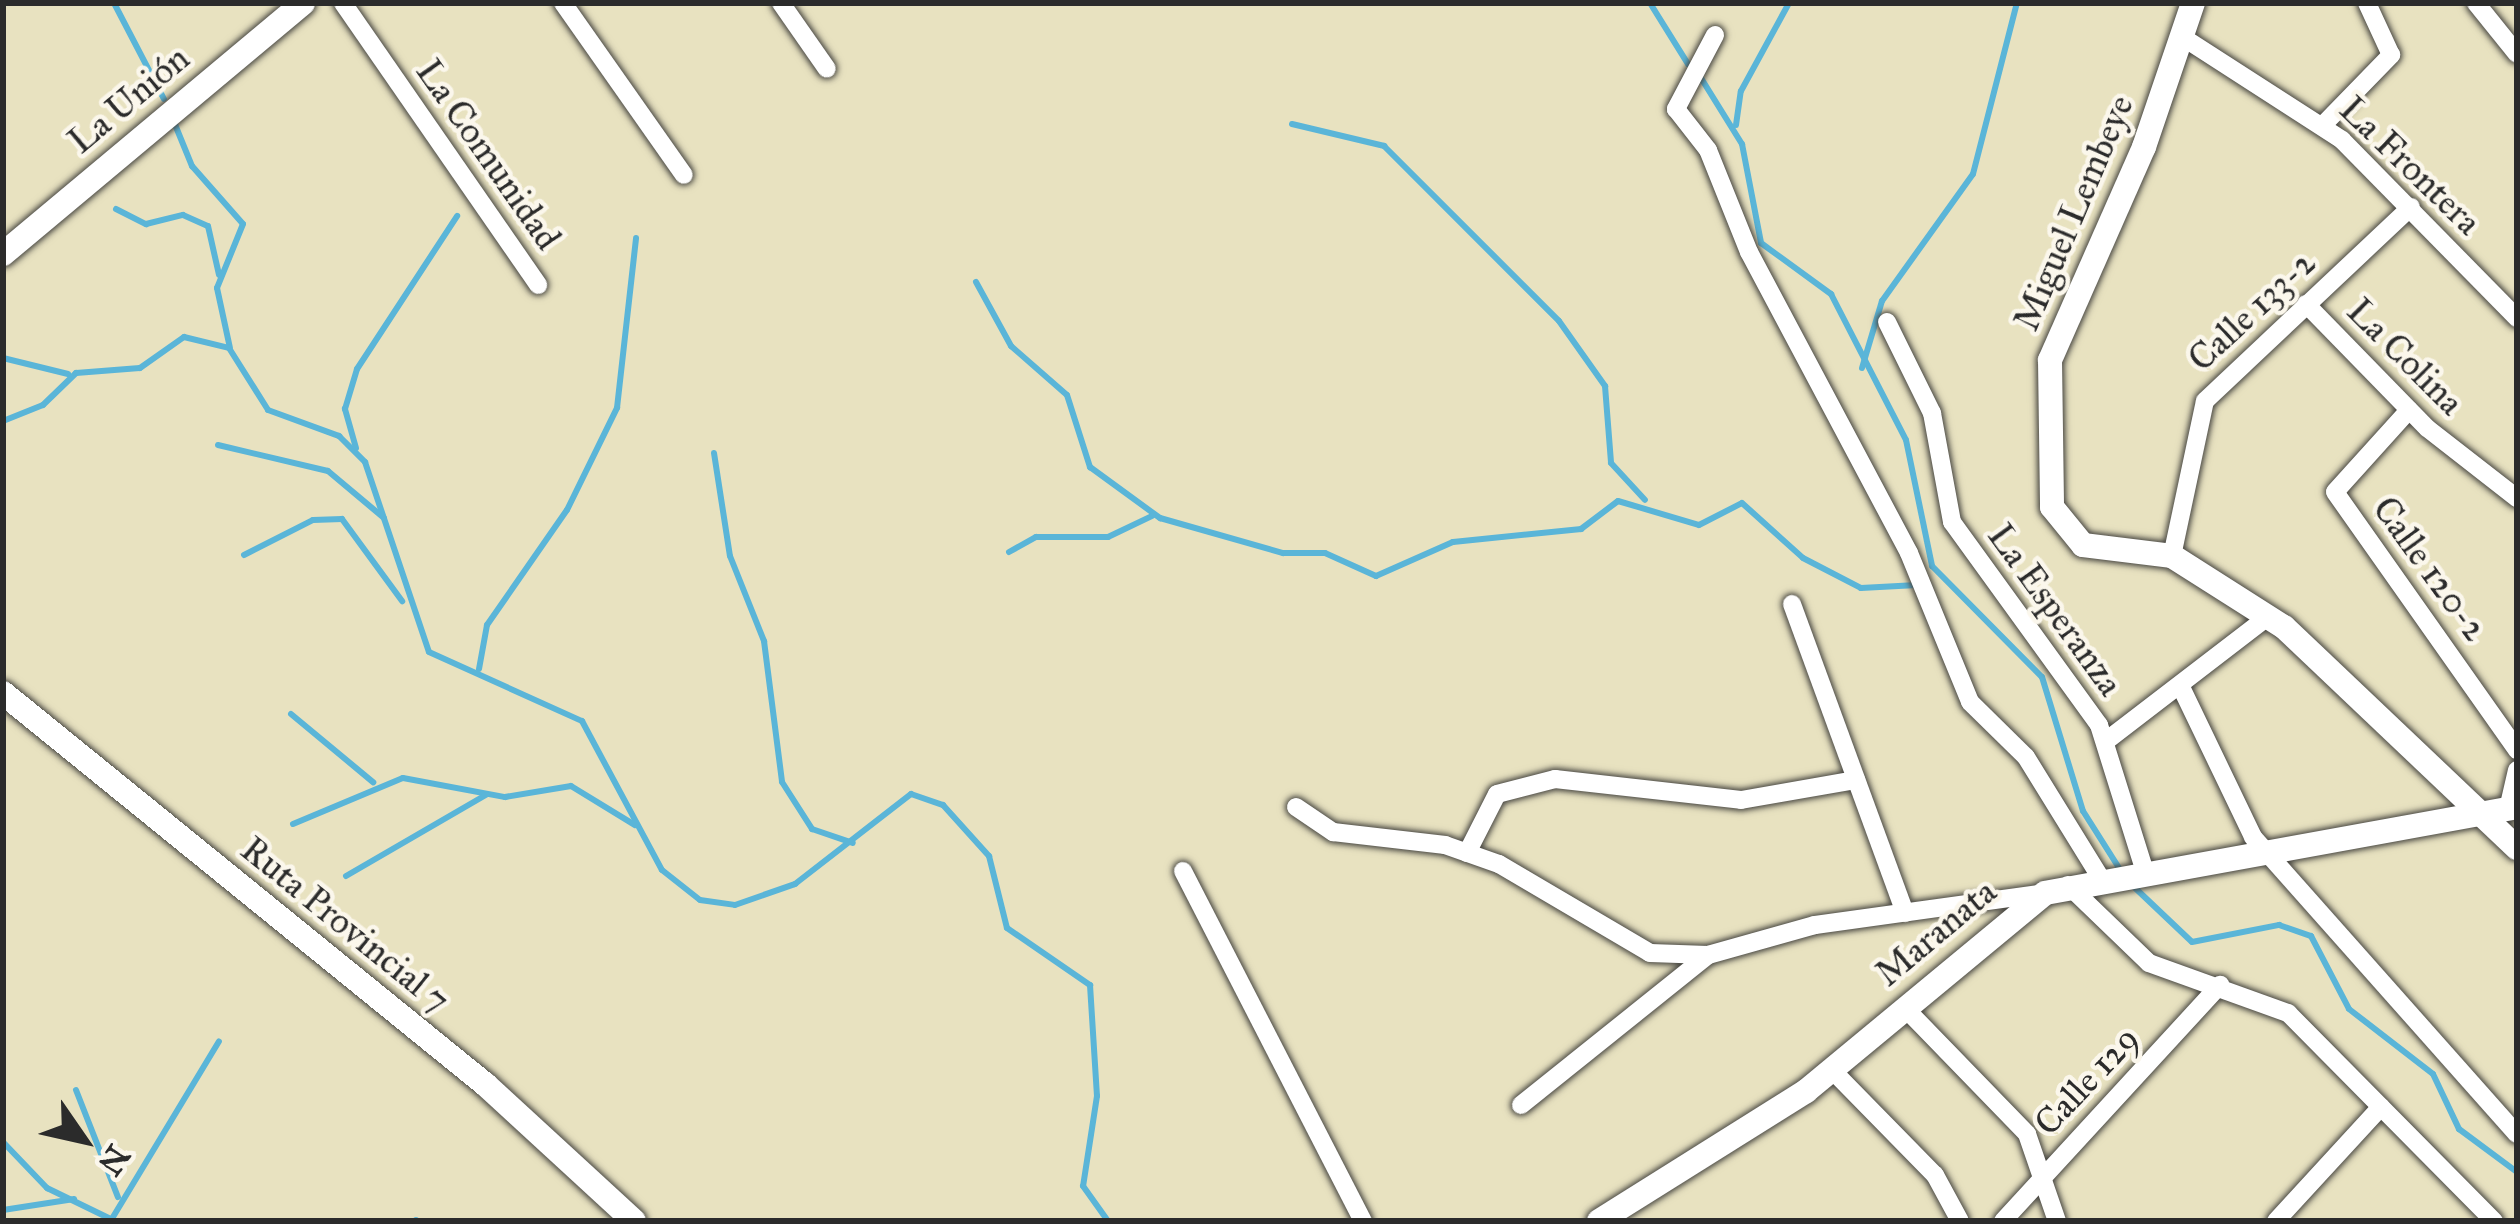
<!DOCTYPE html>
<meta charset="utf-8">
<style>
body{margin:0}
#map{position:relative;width:2520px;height:1224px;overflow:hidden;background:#e8e2c0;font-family:"IM FELL Great Primer",serif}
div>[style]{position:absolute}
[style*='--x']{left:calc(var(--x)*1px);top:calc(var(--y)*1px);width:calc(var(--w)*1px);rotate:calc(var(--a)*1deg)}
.stream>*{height:6px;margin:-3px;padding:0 3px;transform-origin:3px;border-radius:3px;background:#5ab5d8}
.roads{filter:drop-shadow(0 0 3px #474641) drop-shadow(0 0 3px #474641)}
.street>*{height:18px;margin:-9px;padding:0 9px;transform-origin:9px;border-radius:9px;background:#fff}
.secondary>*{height:24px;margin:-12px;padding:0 12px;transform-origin:12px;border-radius:12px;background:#fff}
span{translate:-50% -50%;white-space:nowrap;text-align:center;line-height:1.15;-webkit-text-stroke:9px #fbf7ec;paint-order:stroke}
.street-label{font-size:36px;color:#2b2b2b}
.frame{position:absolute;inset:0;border:6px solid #2b2b2b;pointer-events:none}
.north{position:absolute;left:24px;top:1080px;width:120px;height:120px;-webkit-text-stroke:9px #fbf7ec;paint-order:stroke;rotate:124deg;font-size:33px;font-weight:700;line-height:48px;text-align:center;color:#2b2b2b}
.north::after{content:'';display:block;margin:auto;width:42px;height:54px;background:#2b2b2b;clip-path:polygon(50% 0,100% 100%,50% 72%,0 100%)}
</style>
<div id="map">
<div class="stream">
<i style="--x:114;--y:3;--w:108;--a:62.5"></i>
<i style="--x:1650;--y:3;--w:72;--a:58.1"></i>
<i style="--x:1701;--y:78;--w:78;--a:58.2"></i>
<i style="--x:1742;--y:144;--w:101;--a:79.1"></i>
<i style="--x:1761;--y:243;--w:87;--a:36.1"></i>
<i style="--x:1831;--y:294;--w:164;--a:62.8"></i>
<i style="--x:1906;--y:440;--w:129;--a:78.3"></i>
<i style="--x:1932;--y:566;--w:156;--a:45.3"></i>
<i style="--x:2042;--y:677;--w:140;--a:73"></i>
<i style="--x:2083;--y:811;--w:71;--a:57.7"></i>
<i style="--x:174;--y:122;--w:48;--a:67.8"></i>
<i style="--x:192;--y:166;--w:77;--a:48.7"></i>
<i style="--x:243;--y:224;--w:69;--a:112.1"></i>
<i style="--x:217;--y:288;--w:61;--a:77.8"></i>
<i style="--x:1292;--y:124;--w:95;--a:13.4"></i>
<i style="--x:1384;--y:146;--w:247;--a:45"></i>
<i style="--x:1559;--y:321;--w:80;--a:54.7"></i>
<i style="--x:1605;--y:386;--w:77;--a:85.5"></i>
<i style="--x:1611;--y:463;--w:50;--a:47.4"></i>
<i style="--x:1736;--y:125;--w:34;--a:-82"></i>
<i style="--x:1741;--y:91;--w:100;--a:-61.4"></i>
<i style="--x:116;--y:209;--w:34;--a:27"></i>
<i style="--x:146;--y:224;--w:38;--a:-14"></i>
<i style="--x:183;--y:215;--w:27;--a:24"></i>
<i style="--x:208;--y:226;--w:50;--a:77.3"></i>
<i style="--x:976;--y:282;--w:73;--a:61.3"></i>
<i style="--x:1011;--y:346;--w:74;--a:41.2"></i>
<i style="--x:1067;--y:395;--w:76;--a:72.3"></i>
<i style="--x:1090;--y:467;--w:87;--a:36.1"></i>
<i style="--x:1160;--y:518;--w:128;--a:15.9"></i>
<i style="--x:1283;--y:553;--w:42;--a:0"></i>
<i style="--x:1325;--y:553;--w:56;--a:24.3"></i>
<i style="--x:1376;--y:576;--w:84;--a:-23.8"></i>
<i style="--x:1453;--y:542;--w:129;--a:-5.8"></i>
<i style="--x:1581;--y:529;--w:46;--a:-37.1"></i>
<i style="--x:1618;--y:501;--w:84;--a:16.5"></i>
<i style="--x:1699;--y:525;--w:48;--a:-27.1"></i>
<i style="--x:1742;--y:503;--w:82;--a:42"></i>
<i style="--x:1803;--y:558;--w:65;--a:27.3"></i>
<i style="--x:1861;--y:588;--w:56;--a:-3.1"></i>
<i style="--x:3;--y:358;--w:67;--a:13.8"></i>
<i style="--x:1862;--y:368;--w:70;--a:-73.4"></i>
<i style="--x:1882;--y:301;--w:156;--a:-54.4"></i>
<i style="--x:1973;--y:174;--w:177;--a:-75.6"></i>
<i style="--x:3;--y:421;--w:43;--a:-21.8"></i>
<i style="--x:43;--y:405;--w:46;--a:-44.1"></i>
<i style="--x:76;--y:373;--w:64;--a:-4.5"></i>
<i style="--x:140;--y:368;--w:54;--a:-35.2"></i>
<i style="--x:184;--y:337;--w:46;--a:13.7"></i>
<i style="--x:229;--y:348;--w:73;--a:57.8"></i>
<i style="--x:268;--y:410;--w:76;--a:20.1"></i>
<i style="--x:339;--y:436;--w:37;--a:45"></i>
<i style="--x:365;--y:462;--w:200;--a:71.4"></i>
<i style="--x:429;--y:652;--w:168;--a:24.3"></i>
<i style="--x:582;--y:721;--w:169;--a:61.8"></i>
<i style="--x:662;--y:870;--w:48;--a:38.3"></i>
<i style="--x:700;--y:900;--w:35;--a:8"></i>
<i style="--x:735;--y:905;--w:64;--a:-19.3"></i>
<i style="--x:795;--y:884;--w:147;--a:-37.8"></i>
<i style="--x:911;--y:794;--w:34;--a:19"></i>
<i style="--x:943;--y:805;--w:69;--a:48"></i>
<i style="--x:989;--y:856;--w:74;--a:76"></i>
<i style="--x:1007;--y:928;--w:101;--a:34.5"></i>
<i style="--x:1090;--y:985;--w:111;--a:86.4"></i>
<i style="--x:1097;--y:1096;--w:91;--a:98.8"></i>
<i style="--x:1083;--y:1186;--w:43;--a:54.5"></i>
<i style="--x:218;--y:445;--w:113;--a:13.3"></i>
<i style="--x:328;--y:471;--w:73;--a:40"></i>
<i style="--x:356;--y:448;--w:41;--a:-105.8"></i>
<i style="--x:345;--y:409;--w:42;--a:-73.3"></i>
<i style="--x:357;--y:369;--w:183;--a:-56.8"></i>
<i style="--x:714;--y:453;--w:104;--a:81.2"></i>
<i style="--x:730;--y:556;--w:92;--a:68.2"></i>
<i style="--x:764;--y:641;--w:142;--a:82.7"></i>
<i style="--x:782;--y:782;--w:56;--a:57.4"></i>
<i style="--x:812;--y:829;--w:43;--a:18.9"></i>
<i style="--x:1009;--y:552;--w:31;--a:-29"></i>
<i style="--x:1036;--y:537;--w:72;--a:0"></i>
<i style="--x:1108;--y:537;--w:49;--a:-25.5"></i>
<i style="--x:244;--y:555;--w:77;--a:-26.9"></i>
<i style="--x:313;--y:520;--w:29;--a:-2"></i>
<i style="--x:342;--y:519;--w:102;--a:53.8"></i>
<i style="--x:479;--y:669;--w:45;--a:-79.7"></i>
<i style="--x:487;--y:625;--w:140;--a:-55.2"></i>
<i style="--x:567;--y:510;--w:114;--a:-63.9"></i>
<i style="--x:617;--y:408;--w:171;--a:-83.6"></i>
<i style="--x:291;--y:714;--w:107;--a:39.7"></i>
<i style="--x:293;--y:824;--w:119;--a:-22.7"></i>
<i style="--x:403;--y:778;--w:104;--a:10.6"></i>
<i style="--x:505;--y:797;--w:67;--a:-9.5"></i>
<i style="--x:571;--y:786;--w:75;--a:31.4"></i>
<i style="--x:346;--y:876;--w:162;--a:-30.1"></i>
<i style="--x:2133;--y:886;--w:81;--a:43.5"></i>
<i style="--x:2192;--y:942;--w:89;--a:-11.1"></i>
<i style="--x:2279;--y:925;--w:34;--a:19"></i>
<i style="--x:2311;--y:936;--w:82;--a:62.5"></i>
<i style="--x:2349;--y:1009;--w:106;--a:37.7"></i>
<i style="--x:2433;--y:1074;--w:61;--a:64.7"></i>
<i style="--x:2459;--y:1129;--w:72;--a:36.6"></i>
<i style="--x:76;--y:1090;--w:115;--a:68.6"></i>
<i style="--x:3;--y:1142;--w:64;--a:46.3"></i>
<i style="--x:47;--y:1188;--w:76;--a:25.9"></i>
<i style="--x:3;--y:1210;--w:72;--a:-8.8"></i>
<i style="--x:113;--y:1217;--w:205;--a:-58.9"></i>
<i style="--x:416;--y:1220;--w:1;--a:90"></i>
</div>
<div class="roads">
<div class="street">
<i style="--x:343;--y:3;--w:343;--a:55.3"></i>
<i style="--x:563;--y:3;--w:210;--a:54.9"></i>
<i style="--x:781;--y:3;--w:80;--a:55.1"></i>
<i style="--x:2476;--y:3;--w:65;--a:51.2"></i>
<i style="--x:1715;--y:35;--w:84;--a:117.8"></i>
<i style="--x:1676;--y:109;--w:52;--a:52"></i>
<i style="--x:1708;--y:150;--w:110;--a:68.1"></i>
<i style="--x:1749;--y:252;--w:341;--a:62"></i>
<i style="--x:1909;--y:553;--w:161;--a:67.7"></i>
<i style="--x:1970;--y:702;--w:78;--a:44.5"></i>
<i style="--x:2026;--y:757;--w:145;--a:58.3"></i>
<i style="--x:2184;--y:38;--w:188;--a:32.8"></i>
<i style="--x:2342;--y:140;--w:250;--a:45.5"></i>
<i style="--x:2323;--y:125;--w:98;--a:-45.8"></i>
<i style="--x:2391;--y:55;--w:57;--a:-114.8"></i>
<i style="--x:2306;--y:304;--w:173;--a:45.7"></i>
<i style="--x:2427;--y:428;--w:114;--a:37.9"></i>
<i style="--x:1887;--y:322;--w:102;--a:63.7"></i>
<i style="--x:1932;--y:413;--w:111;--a:79.6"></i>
<i style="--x:1952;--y:522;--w:251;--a:54.1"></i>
<i style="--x:2099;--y:725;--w:154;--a:72.6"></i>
<i style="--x:2409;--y:410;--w:110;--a:132.1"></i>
<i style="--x:2335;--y:492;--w:316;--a:54.8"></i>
<i style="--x:2172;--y:556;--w:158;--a:-78"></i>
<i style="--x:2205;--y:401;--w:283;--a:-43.3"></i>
<i style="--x:1792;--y:604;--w:329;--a:69.9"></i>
<i style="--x:2180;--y:685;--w:169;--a:64.3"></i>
<i style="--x:2253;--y:837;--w:397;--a:48.4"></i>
<i style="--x:2106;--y:741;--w:205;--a:-37.5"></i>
<i style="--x:1296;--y:807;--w:45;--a:34"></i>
<i style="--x:1333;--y:832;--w:113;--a:6.6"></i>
<i style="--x:1445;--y:845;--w:57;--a:19.4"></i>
<i style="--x:1499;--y:864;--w:175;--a:30.5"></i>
<i style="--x:1650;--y:953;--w:58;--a:2"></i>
<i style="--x:1708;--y:955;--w:111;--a:-15.7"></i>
<i style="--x:1815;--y:925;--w:232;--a:-7.9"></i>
<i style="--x:2508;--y:809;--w:40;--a:-77"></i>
<i style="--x:1467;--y:853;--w:66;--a:-63"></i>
<i style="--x:1497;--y:794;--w:60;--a:-14.5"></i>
<i style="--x:1555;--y:779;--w:187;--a:6.4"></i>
<i style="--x:1741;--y:800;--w:117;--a:-9.9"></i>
<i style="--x:1183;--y:871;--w:394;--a:62.8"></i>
<i style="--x:2068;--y:885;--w:112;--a:43.9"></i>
<i style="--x:2149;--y:963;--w:148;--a:19.8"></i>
<i style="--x:2288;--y:1013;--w:293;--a:45.3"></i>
<i style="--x:1904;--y:1007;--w:177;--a:45.9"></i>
<i style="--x:2027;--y:1134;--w:92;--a:71"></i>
<i style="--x:1832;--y:1070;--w:147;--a:45.6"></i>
<i style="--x:1935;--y:1175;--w:52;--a:61.5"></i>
<i style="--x:1521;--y:1105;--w:240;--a:-38.7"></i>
<i style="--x:2003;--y:1221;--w:321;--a:-47.4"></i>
<i style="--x:2276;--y:1221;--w:155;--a:-47.4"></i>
</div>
<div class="secondary">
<i style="--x:2193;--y:3;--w:152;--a:108.8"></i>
<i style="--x:2144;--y:147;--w:233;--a:113.8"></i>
<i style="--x:2050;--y:360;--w:147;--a:89.2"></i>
<i style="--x:2052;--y:507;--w:49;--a:50.8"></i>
<i style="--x:2083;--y:545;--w:90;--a:7"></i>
<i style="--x:2172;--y:556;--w:133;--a:32.4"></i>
<i style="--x:2284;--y:627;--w:321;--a:43.5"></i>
<i style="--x:3;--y:254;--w:391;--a:-39.9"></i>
<i style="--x:3;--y:693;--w:622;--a:39.06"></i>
<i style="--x:486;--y:1085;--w:201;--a:42.6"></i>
<i style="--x:1599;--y:1221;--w:244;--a:-32.1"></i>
<i style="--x:1806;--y:1091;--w:310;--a:-39.6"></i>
<i style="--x:2045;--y:893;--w:480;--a:-10.3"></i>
</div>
</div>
<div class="street-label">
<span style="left:129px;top:100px;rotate:-40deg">La Unión</span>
<span style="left:488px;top:155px;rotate:55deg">La Comunidad</span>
<span style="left:2410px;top:166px;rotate:44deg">La Frontera</span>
<span style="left:2074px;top:213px;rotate:-67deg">Miguel Lembeye</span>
<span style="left:2252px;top:311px;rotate:-43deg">Calle 133-2</span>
<span style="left:2405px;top:357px;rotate:45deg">La Colina</span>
<span style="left:2430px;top:569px;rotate:54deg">Calle 120-2</span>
<span style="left:2055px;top:610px;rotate:54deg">La Esperanza</span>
<span style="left:345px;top:925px;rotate:39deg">Ruta Provincial 7</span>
<span style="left:1936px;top:933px;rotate:-40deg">Maranata</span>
<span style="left:2087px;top:1081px;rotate:-47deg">Calle 129</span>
</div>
<div class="frame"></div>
<div class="north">N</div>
</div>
